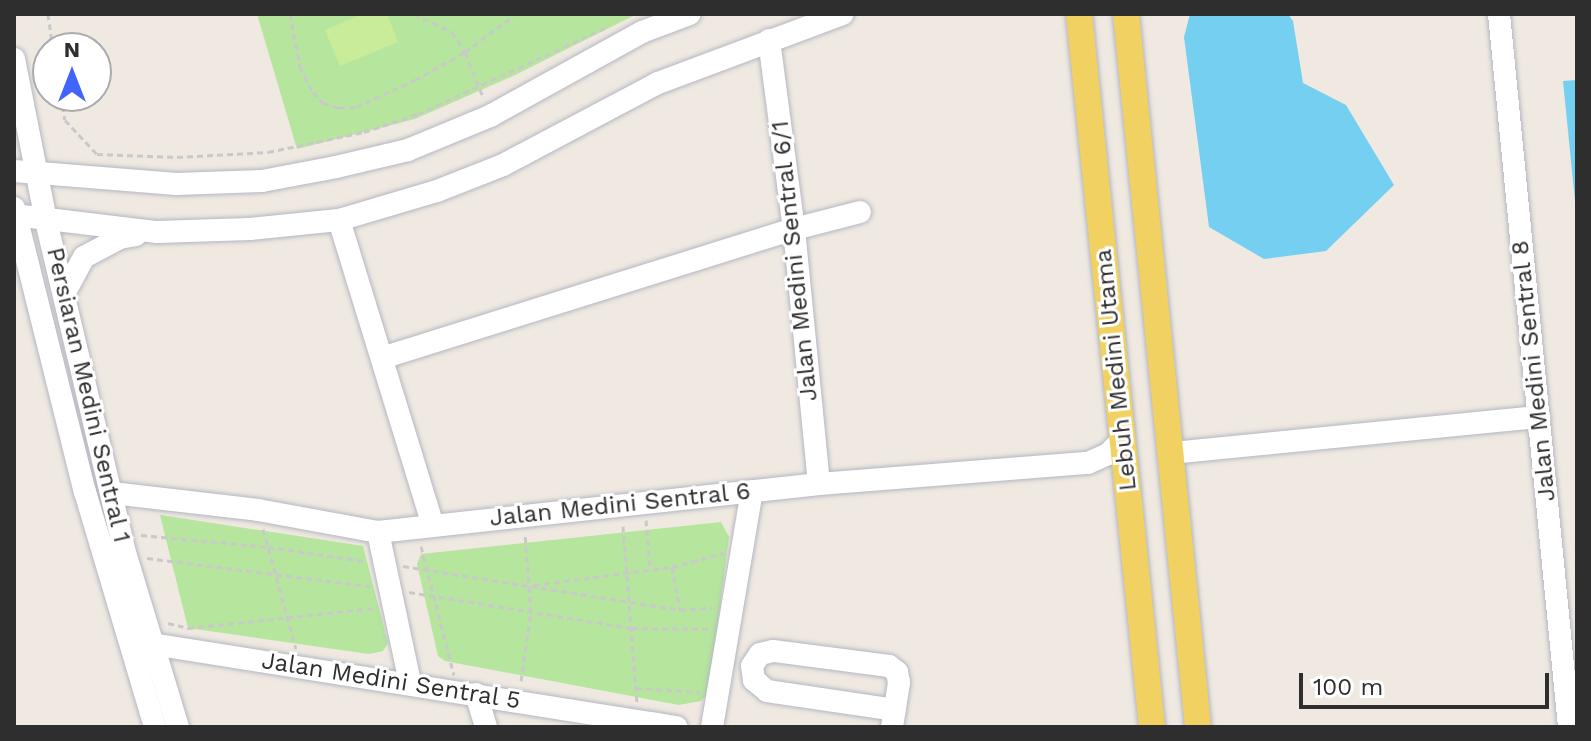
<!DOCTYPE html>
<style>
body{margin:0}
#map{position:relative;width:1591px;height:741px;overflow:hidden;background:#efe9e1;font-family:"Work Sans",sans-serif}
div>[style]{position:absolute}
[style*='--x']{left:calc(var(--x)*1px);top:calc(var(--y)*1px);width:calc(var(--w)*1px);rotate:calc(var(--a)*1deg)}
.green>*{inset:0;background:#b6e59e}
.pitch>*{inset:0;background:#c9ec9a}
.water>*{inset:0;background:#75cff0}
.path>*{height:3px;margin-top:-1.5px;transform-origin:0;background:repeating-linear-gradient(90deg,#c9c9c9 0 6px,transparent 0 10px)}
.roads{filter:drop-shadow(0 0 2px #b4b7c1) drop-shadow(0 0 2px #b4b7c1)}
.minor>*{height:22px;margin:-11px;padding:0 11px;transform-origin:11px;border-radius:11px;background:#fff}
.major>*{height:26px;margin:-13px;padding:0 13px;transform-origin:13px;border-radius:13px;background:#f2d163}
span{translate:-50% -50%;white-space:nowrap;text-align:center;line-height:1.15;-webkit-text-stroke:6px #fff;paint-order:stroke}
.street-label{font-size:24px;color:#2e2e2e}
.frame{position:absolute;inset:0;border:16px solid #2e2e2e;pointer-events:none}
.north{position:absolute;left:32px;top:32px;width:80px;height:80px;box-sizing:border-box;background:#fff;border:2px solid #ababab;border-radius:50%;rotate:0deg;font-size:22px;font-weight:700;line-height:32px;text-align:center;color:#2e2e2e}
.north::after{content:'';display:block;margin:auto;width:28px;height:36px;background:#4264fb;clip-path:polygon(50% 0,100% 100%,50% 72%,0 100%)}
.scale{position:absolute;left:1299px;top:673px;width:250px;height:36px;box-sizing:border-box;border:4px solid #2e2e2e;border-top:0;padding-left:10px;font-size:24px;line-height:28px;white-space:nowrap;color:#2e2e2e;-webkit-text-stroke:6px #fff;paint-order:stroke}
</style>
<div id="map">
<div class="green">
<i style="clip-path:polygon(257px 14px,637px 14px,513px 76px,415px 119px,297px 149px)"></i>
<i style="clip-path:polygon(160px 515px,363px 546px,388px 643px,383px 651px,369px 654px,188px 628px)"></i>
<i style="clip-path:polygon(721px 522px,729px 537px,709px 692px,701px 701px,679px 705px,445px 661px,438px 656px,417px 564px,421px 554px)"></i>
</div>
<div class="pitch">
<i style="clip-path:polygon(363px 14px,387px 14px,398px 42px,340px 66px,325px 30px)"></i>
</div>
<div class="water">
<i style="clip-path:polygon(1190px 14px,1288px 14px,1293px 21px,1303px 83px,1346px 105px,1394px 185px,1326px 251px,1264px 259px,1209px 227px,1184px 37px)"></i>
<i style="clip-path:polygon(1577px 80px,1577px 221px,1563px 81px)"></i>
</div>
<div class="path">
<i style="--x:48;--y:14;--w:34;--a:82"></i>
<i style="--x:290;--y:14;--w:54;--a:79.3"></i>
<i style="--x:300;--y:67;--w:28;--a:63"></i>
<i style="--x:313;--y:92;--w:15;--a:48"></i>
<i style="--x:323;--y:103;--w:17;--a:17"></i>
<i style="--x:339;--y:108;--w:17;--a:-3"></i>
<i style="--x:356;--y:107;--w:65;--a:-24.6"></i>
<i style="--x:415;--y:80;--w:57;--a:-29.2"></i>
<i style="--x:465;--y:52;--w:64;--a:-36.7"></i>
<i style="--x:414;--y:14;--w:42;--a:25.3"></i>
<i style="--x:452;--y:32;--w:24;--a:57"></i>
<i style="--x:465;--y:52;--w:48;--a:68.2"></i>
<i style="--x:61;--y:96;--w:24;--a:81"></i>
<i style="--x:65;--y:120;--w:47;--a:46.7"></i>
<i style="--x:97;--y:154;--w:80;--a:2.1"></i>
<i style="--x:177;--y:157;--w:91;--a:-3.1"></i>
<i style="--x:268;--y:152;--w:98;--a:-11.8"></i>
<i style="--x:364;--y:132;--w:57;--a:-18.4"></i>
<i style="--x:418;--y:114;--w:210;--a:-24.7"></i>
<i style="--x:646;--y:520;--w:48;--a:85.2"></i>
<i style="--x:623;--y:526;--w:177;--a:85.5"></i>
<i style="--x:263;--y:529;--w:124;--a:74.6"></i>
<i style="--x:141;--y:535;--w:128;--a:5.4"></i>
<i style="--x:268;--y:547;--w:97;--a:8.3"></i>
<i style="--x:421;--y:546;--w:133;--a:75.7"></i>
<i style="--x:147;--y:558;--w:225;--a:7.2"></i>
<i style="--x:403;--y:566;--w:280;--a:9"></i>
<i style="--x:680;--y:610;--w:32;--a:-4"></i>
<i style="--x:672;--y:567;--w:44;--a:79.5"></i>
<i style="--x:534;--y:585;--w:139;--a:-7.4"></i>
<i style="--x:672;--y:567;--w:54;--a:-15.1"></i>
<i style="--x:409;--y:592;--w:226;--a:9.2"></i>
<i style="--x:632;--y:628;--w:79;--a:0.7"></i>
<i style="--x:168;--y:623;--w:21;--a:14"></i>
<i style="--x:188;--y:628;--w:187;--a:-6.1"></i>
<i style="--x:521;--y:681;--w:70;--a:-81.8"></i>
<i style="--x:531;--y:612;--w:78;--a:-94.4"></i>
<i style="--x:636;--y:688;--w:64;--a:3.6"></i>
</div>
<div class="roads">
<div class="minor">
<i style="--x:1499;--y:14;--w:716;--a:84.39"></i>
<i style="--x:769;--y:40;--w:191;--a:82.5"></i>
<i style="--x:794;--y:229;--w:256;--a:84.4"></i>
<i style="--x:14;--y:59;--w:165;--a:78.8"></i>
<i style="--x:46;--y:221;--w:344;--a:76.6"></i>
<i style="--x:126;--y:556;--w:179;--a:73.1"></i>
<i style="--x:14;--y:171;--w:163;--a:4.6"></i>
<i style="--x:176;--y:184;--w:86;--a:-2"></i>
<i style="--x:262;--y:181;--w:75;--a:-10.7"></i>
<i style="--x:336;--y:167;--w:74;--a:-13.3"></i>
<i style="--x:408;--y:150;--w:89;--a:-22.5"></i>
<i style="--x:490;--y:116;--w:174;--a:-28.9"></i>
<i style="--x:642;--y:32;--w:51;--a:-20.6"></i>
<i style="--x:14;--y:208;--w:293;--a:76"></i>
<i style="--x:85;--y:492;--w:245;--a:73.4"></i>
<i style="--x:14;--y:215;--w:144;--a:6.8"></i>
<i style="--x:157;--y:232;--w:93;--a:-1.8"></i>
<i style="--x:250;--y:229;--w:89;--a:-5.8"></i>
<i style="--x:339;--y:220;--w:102;--a:-16.5"></i>
<i style="--x:437;--y:191;--w:71;--a:-21.5"></i>
<i style="--x:503;--y:165;--w:175;--a:-27.9"></i>
<i style="--x:658;--y:83;--w:197;--a:-20.5"></i>
<i style="--x:339;--y:220;--w:319;--a:72.9"></i>
<i style="--x:64;--y:294;--w:42;--a:-61.6"></i>
<i style="--x:84;--y:257;--w:40;--a:-28"></i>
<i style="--x:119;--y:238;--w:17;--a:-10"></i>
<i style="--x:382;--y:358;--w:432;--a:-17.4"></i>
<i style="--x:794;--y:229;--w:68;--a:-14.4"></i>
<i style="--x:1171;--y:453;--w:370;--a:-5.6"></i>
<i style="--x:112;--y:493;--w:147;--a:6.6"></i>
<i style="--x:258;--y:510;--w:122;--a:10.4"></i>
<i style="--x:378;--y:532;--w:444;--a:-6.2"></i>
<i style="--x:819;--y:484;--w:270;--a:-4.5"></i>
<i style="--x:1088;--y:463;--w:22;--a:-24"></i>
<i style="--x:1108;--y:454;--w:21;--a:-45"></i>
<i style="--x:378;--y:532;--w:154;--a:78"></i>
<i style="--x:152;--y:644;--w:531;--a:9"></i>
<i style="--x:476;--y:694;--w:34;--a:73"></i>
<i style="--x:712;--y:727;--w:239;--a:-80.4"></i>
<i style="--x:892;--y:727;--w:45;--a:-81"></i>
<i style="--x:899;--y:683;--w:11;--a:-100"></i>
<i style="--x:897;--y:672;--w:10;--a:-143"></i>
<i style="--x:889;--y:666;--w:117;--a:-172.6"></i>
<i style="--x:773;--y:651;--w:13;--a:167"></i>
<i style="--x:760;--y:654;--w:14;--a:124"></i>
<i style="--x:752;--y:666;--w:14;--a:82"></i>
<i style="--x:754;--y:680;--w:17;--a:40"></i>
<i style="--x:767;--y:691;--w:129;--a:8.4"></i>
</div>
<div class="major">
<i style="--x:1079;--y:14;--w:717;--a:84.15"></i>
<i style="--x:1126;--y:14;--w:717;--a:84.23"></i>
</div>
</div>
<div class="street-label">
<span style="left:795px;top:261px;rotate:-96deg">Jalan Medini Sentral 6/1</span>
<span style="left:1116px;top:370px;rotate:-96deg">Lebuh Medini Utama</span>
<span style="left:1534px;top:371px;rotate:-96deg">Jalan Medini Sentral 8</span>
<span style="left:88px;top:395px;rotate:77deg">Persiaran Medini Sentral 1</span>
<span style="left:620px;top:505px;rotate:-6deg">Jalan Medini Sentral 6</span>
<span style="left:391px;top:681px;rotate:9deg">Jalan Medini Sentral 5</span>
</div>
<div class="frame"></div>
<div class="north">N</div>
<div class="scale">100 m</div>
</div>
